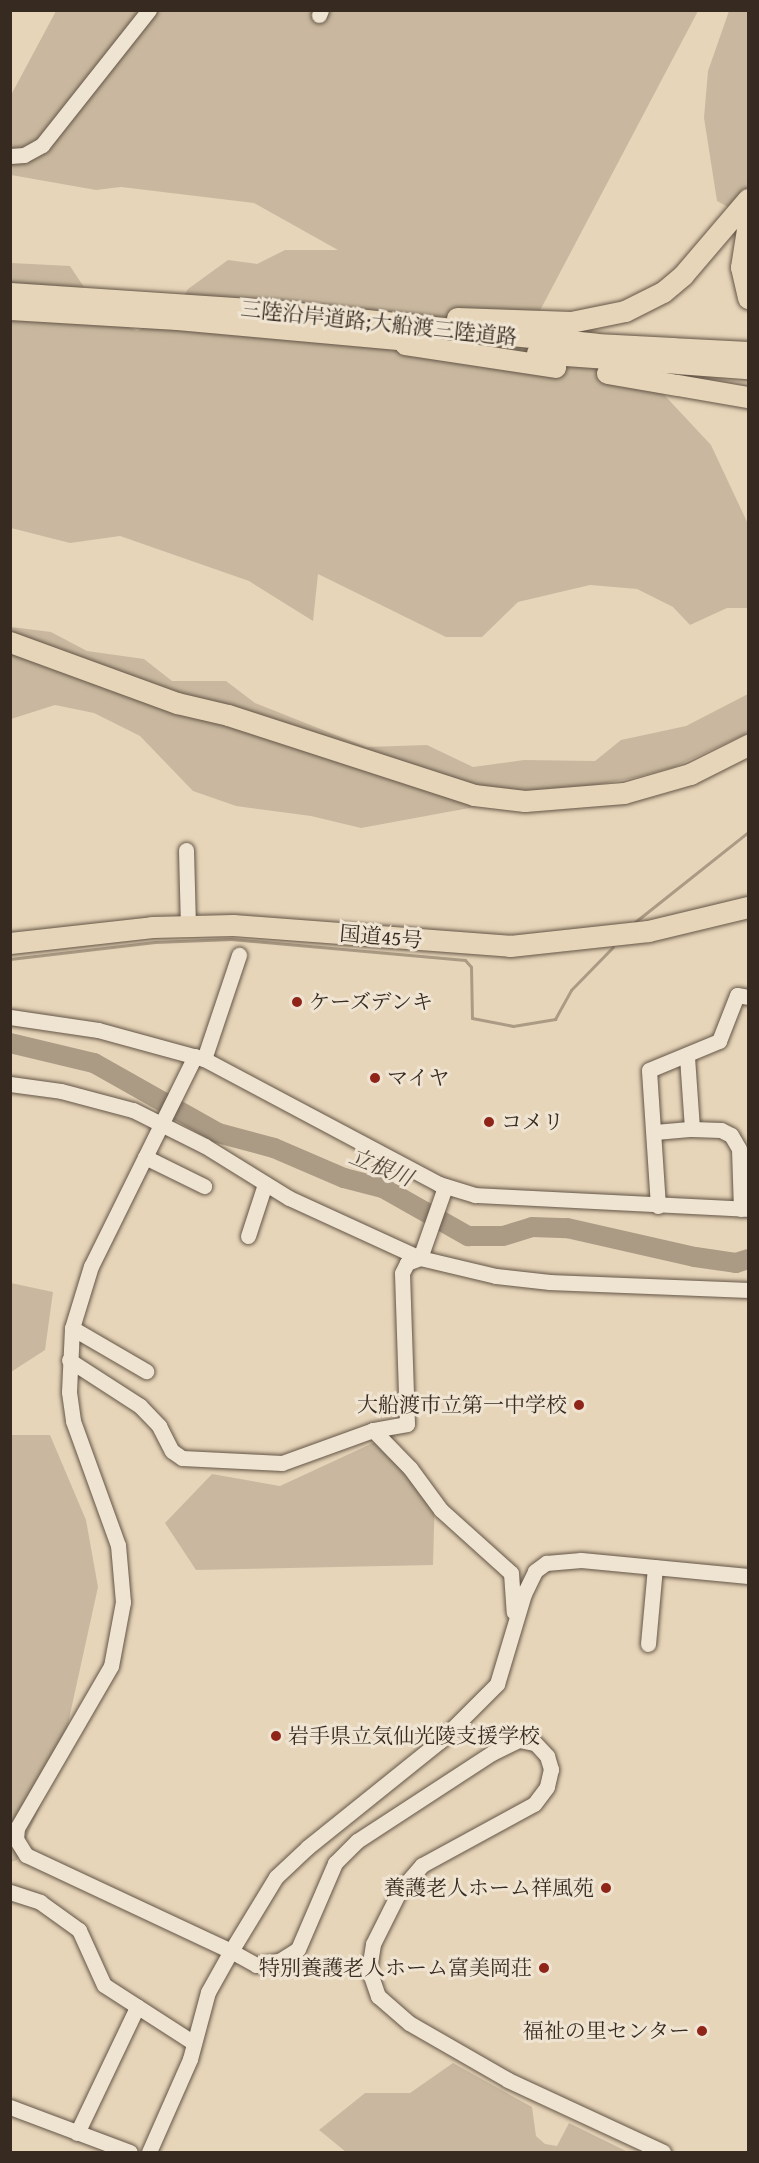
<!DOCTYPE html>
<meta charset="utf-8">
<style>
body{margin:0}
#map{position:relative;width:759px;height:2163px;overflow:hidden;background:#e7d5b9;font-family:"Gentium Book Plus","Noto Serif JP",serif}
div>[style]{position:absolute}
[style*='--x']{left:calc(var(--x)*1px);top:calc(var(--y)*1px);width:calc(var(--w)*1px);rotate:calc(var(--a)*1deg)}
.green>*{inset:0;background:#c9b89f}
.stream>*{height:3px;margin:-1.5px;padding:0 1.5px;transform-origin:1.5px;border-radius:1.5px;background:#ab9b85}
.river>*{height:20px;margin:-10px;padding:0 10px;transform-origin:10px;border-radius:10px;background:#ab9b85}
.roads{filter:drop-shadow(0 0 2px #635546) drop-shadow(0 0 2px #635546)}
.minor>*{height:15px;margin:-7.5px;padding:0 7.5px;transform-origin:7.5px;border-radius:7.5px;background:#efe4d2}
.highway>*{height:21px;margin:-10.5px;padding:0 10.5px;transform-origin:10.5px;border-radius:10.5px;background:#e7d5b9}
.dots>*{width:16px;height:16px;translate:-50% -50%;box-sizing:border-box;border:3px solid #efe4d2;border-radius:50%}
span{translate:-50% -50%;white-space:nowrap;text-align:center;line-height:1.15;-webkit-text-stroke:6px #efe4d2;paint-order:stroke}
.street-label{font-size:21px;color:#372a20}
.poi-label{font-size:21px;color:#372a20}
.left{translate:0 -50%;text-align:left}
.right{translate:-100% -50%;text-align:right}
.water-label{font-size:22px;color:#5a4c3e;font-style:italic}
.frame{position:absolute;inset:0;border:12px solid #372a20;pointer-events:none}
</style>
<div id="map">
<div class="green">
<i style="clip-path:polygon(56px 11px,698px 11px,525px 339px,654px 384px,711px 445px,748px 524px,748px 608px,727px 608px,690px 625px,673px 607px,637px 589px,590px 585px,518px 602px,482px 637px,446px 637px,318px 574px,313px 621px,249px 581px,120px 536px,70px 543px,11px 528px,11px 263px,70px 266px,101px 313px,137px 331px,159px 320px,179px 304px,188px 289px,228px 260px,257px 264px,285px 250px,338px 250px,254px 203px,121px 187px,96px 190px,11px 175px,11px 95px)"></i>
<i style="clip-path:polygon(729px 11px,748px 11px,748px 218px,717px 201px,704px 118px,708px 71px)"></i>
<i style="clip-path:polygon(11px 627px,51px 632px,87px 651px,144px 659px,172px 681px,226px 681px,255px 703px,366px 747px,427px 745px,473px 767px,524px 760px,595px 761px,621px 740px,686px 726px,748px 694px,748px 733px,674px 767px,633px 778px,361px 828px,311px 816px,236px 806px,193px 791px,140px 736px,94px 713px,55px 705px,11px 719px)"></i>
<i style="clip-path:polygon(11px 1283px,53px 1292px,45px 1350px,11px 1372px)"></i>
<i style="clip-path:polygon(11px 1435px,50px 1435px,86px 1520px,98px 1587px,60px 1760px,17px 1860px,11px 1862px)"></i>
<i style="clip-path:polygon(375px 1442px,435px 1493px,433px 1565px,196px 1570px,165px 1523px,212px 1474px,280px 1486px)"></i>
<i style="clip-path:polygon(453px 2063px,532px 2107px,536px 2136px,545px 2144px,557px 2146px,569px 2123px,626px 2151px,346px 2152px,319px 2130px,365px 2093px,410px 2093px)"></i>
</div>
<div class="stream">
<i style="--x:635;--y:922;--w:144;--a:-38.5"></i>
<i style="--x:10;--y:959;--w:146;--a:-6.7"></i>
<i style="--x:155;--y:942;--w:76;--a:-2.3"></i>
<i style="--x:231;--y:939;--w:235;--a:5.1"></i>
<i style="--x:465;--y:960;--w:9;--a:49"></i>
<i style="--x:471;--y:967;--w:51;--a:88.9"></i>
<i style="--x:472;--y:1018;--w:42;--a:11"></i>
<i style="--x:513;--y:1026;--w:43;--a:-9.5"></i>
<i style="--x:555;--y:1019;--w:33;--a:-61"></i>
<i style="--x:571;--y:990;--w:60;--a:-45.7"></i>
</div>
<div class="river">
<i style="--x:10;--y:1043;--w:86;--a:13.4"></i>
<i style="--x:94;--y:1063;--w:142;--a:29.4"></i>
<i style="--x:218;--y:1133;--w:58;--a:15"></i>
<i style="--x:274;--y:1148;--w:76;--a:23.2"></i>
<i style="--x:344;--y:1178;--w:40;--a:14.4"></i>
<i style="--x:383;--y:1188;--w:98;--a:29.5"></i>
<i style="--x:468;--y:1236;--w:35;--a:0"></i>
<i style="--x:503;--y:1236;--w:30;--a:-17"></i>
<i style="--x:532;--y:1227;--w:35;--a:2"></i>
<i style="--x:567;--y:1228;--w:131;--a:12.8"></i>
<i style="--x:695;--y:1257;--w:41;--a:8.3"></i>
<i style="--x:736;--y:1263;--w:13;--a:-18"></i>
</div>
<div class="roads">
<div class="minor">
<i style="--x:319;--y:15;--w:5;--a:-68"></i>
<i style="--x:10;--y:156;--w:14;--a:-4"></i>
<i style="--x:24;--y:155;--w:21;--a:-29"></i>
<i style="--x:42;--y:145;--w:172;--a:-51.6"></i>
<i style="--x:186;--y:850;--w:75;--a:88.5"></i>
<i style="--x:10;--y:1017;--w:89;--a:8.4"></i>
<i style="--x:98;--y:1030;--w:110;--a:15.3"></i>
<i style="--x:204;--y:1059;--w:266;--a:28"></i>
<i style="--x:439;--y:1184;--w:38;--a:17"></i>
<i style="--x:475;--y:1195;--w:273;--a:2.9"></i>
<i style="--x:195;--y:1056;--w:234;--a:116.3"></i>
<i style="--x:91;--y:1266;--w:65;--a:107"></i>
<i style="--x:72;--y:1328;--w:64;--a:92.7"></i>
<i style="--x:69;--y:1392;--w:29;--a:82"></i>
<i style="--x:73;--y:1421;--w:132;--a:70.1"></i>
<i style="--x:118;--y:1545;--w:57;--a:85"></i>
<i style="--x:123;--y:1602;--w:65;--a:100.6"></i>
<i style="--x:111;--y:1666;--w:187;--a:120.1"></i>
<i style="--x:17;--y:1828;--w:11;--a:95"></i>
<i style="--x:16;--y:1839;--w:19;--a:58"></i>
<i style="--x:26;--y:1855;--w:226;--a:25.1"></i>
<i style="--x:231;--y:1951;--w:87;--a:-58.7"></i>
<i style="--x:276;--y:1877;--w:44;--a:-43.2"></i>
<i style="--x:308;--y:1847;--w:169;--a:-38.8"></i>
<i style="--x:440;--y:1741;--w:81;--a:-45"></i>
<i style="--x:497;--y:1684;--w:94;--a:-73.3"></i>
<i style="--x:524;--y:1594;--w:25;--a:-64"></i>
<i style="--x:535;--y:1571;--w:14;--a:-36"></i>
<i style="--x:546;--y:1563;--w:35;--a:-5"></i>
<i style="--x:581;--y:1560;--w:168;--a:5.5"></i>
<i style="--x:687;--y:1057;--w:72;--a:86"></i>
<i style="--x:204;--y:1059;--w:110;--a:-71.4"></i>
<i style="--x:10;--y:1084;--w:51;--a:7.8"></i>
<i style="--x:61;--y:1091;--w:74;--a:14.8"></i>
<i style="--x:133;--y:1110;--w:80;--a:26.6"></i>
<i style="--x:205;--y:1146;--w:99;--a:31.8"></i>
<i style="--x:289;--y:1198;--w:144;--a:24.6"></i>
<i style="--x:420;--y:1258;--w:78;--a:13.3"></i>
<i style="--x:496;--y:1276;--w:54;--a:6.3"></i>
<i style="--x:550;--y:1282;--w:198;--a:2.3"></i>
<i style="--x:655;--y:1132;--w:37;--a:-5"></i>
<i style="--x:692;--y:1129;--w:29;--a:2"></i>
<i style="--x:721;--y:1130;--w:11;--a:27"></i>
<i style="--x:731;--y:1135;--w:16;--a:60"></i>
<i style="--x:739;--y:1149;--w:60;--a:88.1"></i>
<i style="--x:145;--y:1157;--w:66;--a:26.2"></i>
<i style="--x:658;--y:1206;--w:136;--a:-93.8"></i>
<i style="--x:649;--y:1070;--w:76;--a:-22.5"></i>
<i style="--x:719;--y:1041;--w:49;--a:-68.6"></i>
<i style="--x:737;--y:995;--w:11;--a:10"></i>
<i style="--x:248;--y:1236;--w:55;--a:-71.9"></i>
<i style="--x:420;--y:1258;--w:14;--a:159"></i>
<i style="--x:407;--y:1263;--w:11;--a:117"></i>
<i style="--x:402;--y:1273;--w:151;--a:88.1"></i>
<i style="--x:407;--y:1424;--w:35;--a:170"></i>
<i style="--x:373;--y:1430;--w:53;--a:45.8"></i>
<i style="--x:410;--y:1468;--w:52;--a:53.6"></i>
<i style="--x:441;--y:1510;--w:94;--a:42"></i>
<i style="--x:511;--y:1573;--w:39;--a:86"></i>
<i style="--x:420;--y:1258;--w:75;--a:-70.6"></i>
<i style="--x:72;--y:1328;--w:86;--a:30.2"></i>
<i style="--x:69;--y:1360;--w:85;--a:32.9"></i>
<i style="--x:140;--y:1406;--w:28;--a:46"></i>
<i style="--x:159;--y:1426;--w:28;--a:63"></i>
<i style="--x:172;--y:1451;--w:12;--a:35"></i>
<i style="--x:182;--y:1458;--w:100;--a:2.9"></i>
<i style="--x:282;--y:1463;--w:97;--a:-19.9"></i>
<i style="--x:648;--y:1644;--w:77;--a:-84.8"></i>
<i style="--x:10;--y:1892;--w:32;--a:18"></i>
<i style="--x:40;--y:1902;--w:48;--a:35.7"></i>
<i style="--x:79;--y:1930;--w:60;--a:65.6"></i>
<i style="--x:104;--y:1985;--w:107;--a:32.8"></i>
<i style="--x:10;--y:2107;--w:128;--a:20.6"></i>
<i style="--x:77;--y:2133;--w:140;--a:-64.5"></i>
<i style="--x:149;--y:2152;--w:102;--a:-66.2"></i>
<i style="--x:190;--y:2059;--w:69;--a:-75"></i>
<i style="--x:208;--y:1992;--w:47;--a:-60.7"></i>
<i style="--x:231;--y:1951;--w:29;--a:29"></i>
<i style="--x:256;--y:1965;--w:23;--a:-10"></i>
<i style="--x:279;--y:1961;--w:22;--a:-32"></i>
<i style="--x:298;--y:1949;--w:94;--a:-66.7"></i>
<i style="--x:335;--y:1863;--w:31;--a:-45"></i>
<i style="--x:357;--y:1841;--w:161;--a:-33.1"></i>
<i style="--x:492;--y:1753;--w:30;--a:-26"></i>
<i style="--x:519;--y:1740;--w:16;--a:11"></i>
<i style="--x:535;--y:1743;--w:18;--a:47"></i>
<i style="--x:547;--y:1756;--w:14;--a:73"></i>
<i style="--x:551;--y:1769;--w:18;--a:103"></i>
<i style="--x:547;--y:1787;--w:21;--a:127"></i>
<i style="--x:534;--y:1804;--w:128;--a:151.4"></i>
<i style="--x:422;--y:1865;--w:33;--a:131"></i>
<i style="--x:400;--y:1890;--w:60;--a:116.6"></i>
<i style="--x:373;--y:1944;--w:26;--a:99"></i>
<i style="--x:369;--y:1970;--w:28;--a:71"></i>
<i style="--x:378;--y:1996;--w:41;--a:41.1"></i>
<i style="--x:409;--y:2023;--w:114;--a:29.9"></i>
<i style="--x:508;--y:2080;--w:171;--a:24.9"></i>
</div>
<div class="highway">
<i style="--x:748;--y:223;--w:45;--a:99"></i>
<i style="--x:741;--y:267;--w:32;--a:77"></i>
<i style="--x:10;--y:293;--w:270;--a:3.8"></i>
<i style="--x:279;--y:311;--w:319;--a:5.9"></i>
<i style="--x:596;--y:344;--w:152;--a:3"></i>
<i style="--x:10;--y:309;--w:167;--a:3.4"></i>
<i style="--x:177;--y:319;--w:244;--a:5.2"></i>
<i style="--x:457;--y:318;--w:114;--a:2"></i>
<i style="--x:571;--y:322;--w:55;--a:-11.5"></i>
<i style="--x:625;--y:311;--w:42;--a:-26.6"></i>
<i style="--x:663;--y:292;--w:26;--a:-40"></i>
<i style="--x:683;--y:275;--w:100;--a:-49.5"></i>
<i style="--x:405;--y:344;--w:152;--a:8.7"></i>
<i style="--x:537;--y:353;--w:212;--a:4.1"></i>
<i style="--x:607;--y:373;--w:143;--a:9.7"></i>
<i style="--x:10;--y:642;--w:178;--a:20.1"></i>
<i style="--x:177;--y:703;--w:52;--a:13.2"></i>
<i style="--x:228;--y:715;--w:259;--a:18"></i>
<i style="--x:474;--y:795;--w:51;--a:6.7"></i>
<i style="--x:525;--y:801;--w:99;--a:-4.6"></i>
<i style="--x:624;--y:793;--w:69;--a:-16.1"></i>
<i style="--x:690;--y:774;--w:65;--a:-26.6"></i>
<i style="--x:10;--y:943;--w:143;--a:-6.4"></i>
<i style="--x:152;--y:927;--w:81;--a:-1.4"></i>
<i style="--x:233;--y:925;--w:278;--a:4.3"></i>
<i style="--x:510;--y:946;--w:139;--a:-6.2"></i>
<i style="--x:648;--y:931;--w:103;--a:-13.5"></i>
</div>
</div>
<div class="dots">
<i style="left:297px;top:1002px;background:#8f2418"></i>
<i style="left:375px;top:1078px;background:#8f2418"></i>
<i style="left:489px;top:1122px;background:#8f2418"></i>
<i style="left:579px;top:1405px;background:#8f2418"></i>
<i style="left:276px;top:1736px;background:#8f2418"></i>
<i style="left:606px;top:1888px;background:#8f2418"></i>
<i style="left:544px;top:1968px;background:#8f2418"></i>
<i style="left:702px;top:2031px;background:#8f2418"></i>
</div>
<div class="street-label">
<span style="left:379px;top:323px;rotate:6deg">三陸沿岸道路;大船渡三陸道路</span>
<span style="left:381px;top:937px;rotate:5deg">国道45号</span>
</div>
<div class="poi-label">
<span class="left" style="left:309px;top:1002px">ケーズデンキ</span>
<span class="left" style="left:387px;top:1078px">マイヤ</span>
<span class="left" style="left:501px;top:1122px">コメリ</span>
<span class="right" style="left:567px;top:1405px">大船渡市立第一中学校</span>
<span class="left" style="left:288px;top:1736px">岩手県立気仙光陵支援学校</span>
<span class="right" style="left:594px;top:1888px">養護老人ホーム祥風苑</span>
<span class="right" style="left:532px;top:1968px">特別養護老人ホーム富美岡荘</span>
<span class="right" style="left:690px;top:2031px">福祉の里センター</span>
</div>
<div class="water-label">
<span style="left:381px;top:1167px;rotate:22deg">立根川</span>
</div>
<div class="frame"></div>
</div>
